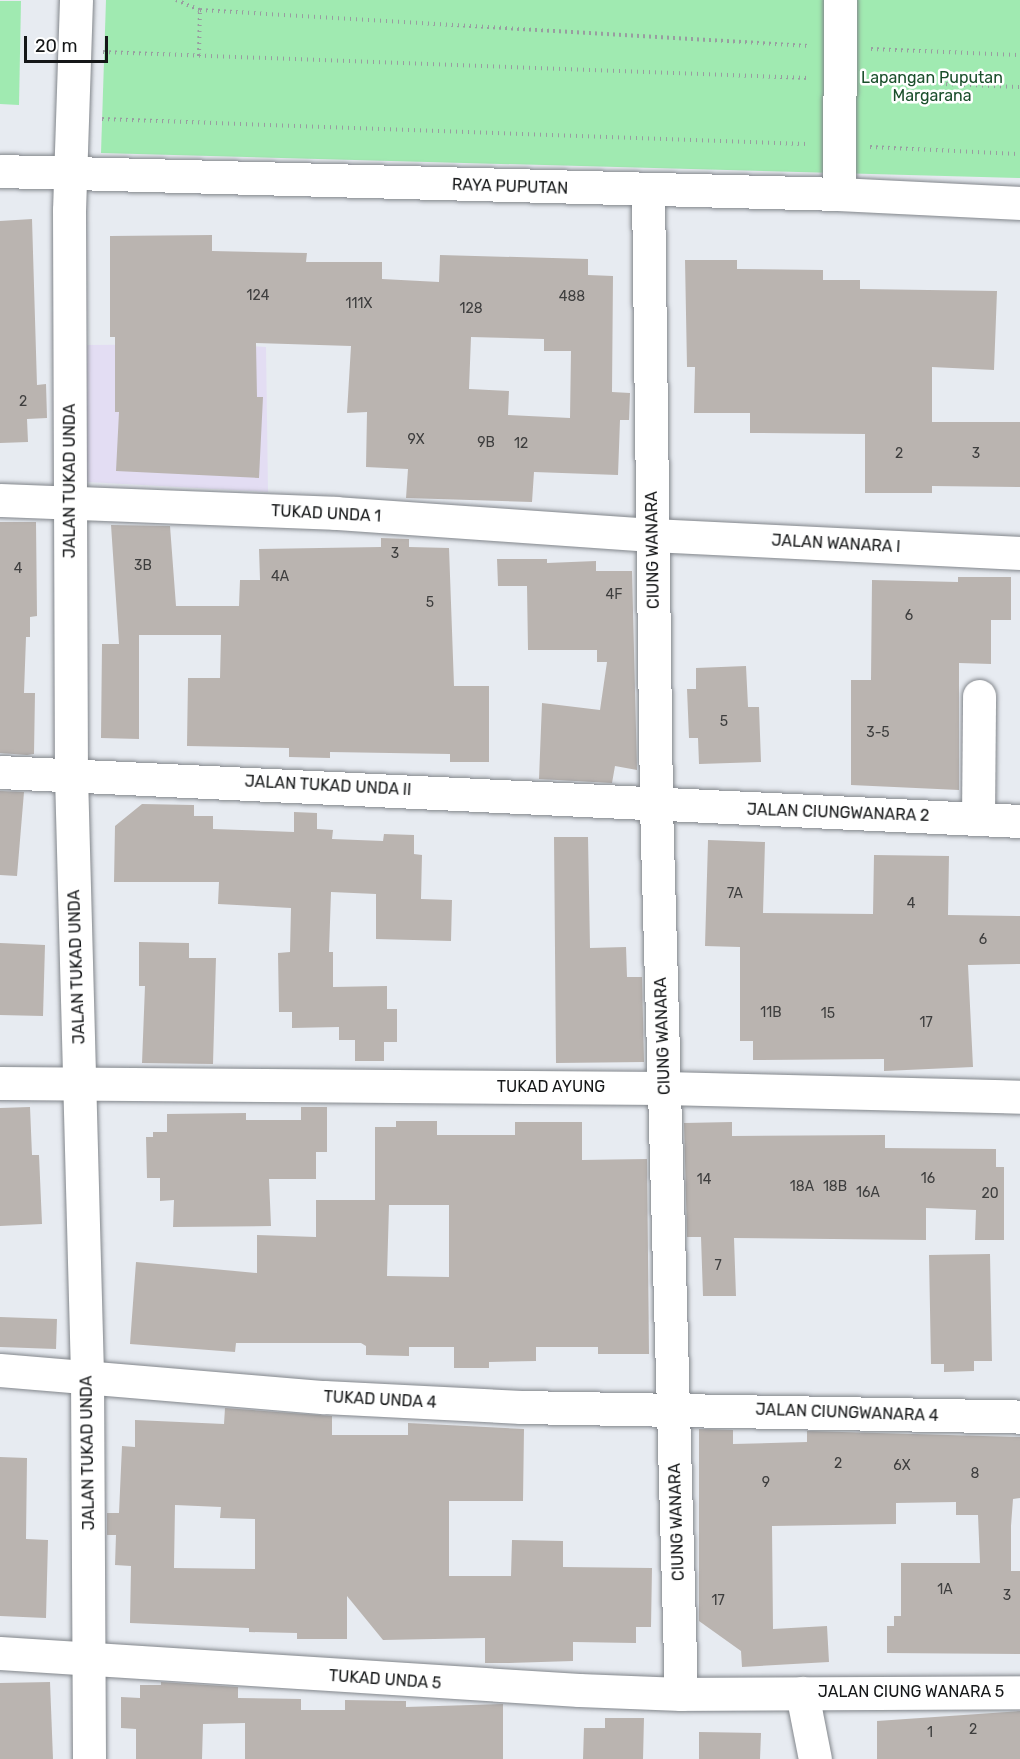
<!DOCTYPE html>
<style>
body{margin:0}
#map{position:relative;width:1020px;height:1759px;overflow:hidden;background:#e7ebf1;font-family:Rubik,sans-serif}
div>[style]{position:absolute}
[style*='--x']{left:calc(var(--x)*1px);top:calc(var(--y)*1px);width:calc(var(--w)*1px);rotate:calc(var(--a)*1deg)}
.medical>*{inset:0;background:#e3ddf3}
.green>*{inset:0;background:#a0eab1}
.building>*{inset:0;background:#bab4b0}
.path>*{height:4px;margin-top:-2px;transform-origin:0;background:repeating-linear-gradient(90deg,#999ca0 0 1.5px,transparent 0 6px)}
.roads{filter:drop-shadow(0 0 2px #82868b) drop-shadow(0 0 2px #82868b)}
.minor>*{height:33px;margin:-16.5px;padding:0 16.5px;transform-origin:16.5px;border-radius:16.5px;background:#fff}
.major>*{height:33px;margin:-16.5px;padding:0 16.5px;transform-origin:16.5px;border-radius:16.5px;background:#fff}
span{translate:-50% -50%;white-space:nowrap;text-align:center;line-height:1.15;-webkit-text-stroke:5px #fff;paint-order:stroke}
.number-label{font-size:14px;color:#3e3e3e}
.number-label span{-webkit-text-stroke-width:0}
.park-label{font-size:16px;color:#1a4f2b}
.street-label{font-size:16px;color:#151718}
.scale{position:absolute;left:24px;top:36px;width:84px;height:27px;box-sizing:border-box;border:3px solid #151718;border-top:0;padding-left:8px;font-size:18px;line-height:21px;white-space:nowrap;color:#151718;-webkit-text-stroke:4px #fff;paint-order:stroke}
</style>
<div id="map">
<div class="medical">
<i style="clip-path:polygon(212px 344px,266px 347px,268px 492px,87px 482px,87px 345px)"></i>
</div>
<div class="green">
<i style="clip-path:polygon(106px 0,1020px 0,1020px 178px,101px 153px)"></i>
<i style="clip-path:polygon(0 1px,21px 1px,19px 105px,0 104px)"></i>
</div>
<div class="building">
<i style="clip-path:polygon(32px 219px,37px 385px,46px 384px,47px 418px,27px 419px,28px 442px,0 443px,0 221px)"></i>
<i style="clip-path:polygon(evenodd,212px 235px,212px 251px,307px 253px,306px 262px,382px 262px,382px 279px,439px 282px,440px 255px,588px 259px,588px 275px,613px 276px,612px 392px,630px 393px,629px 420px,620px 420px,618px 475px,534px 472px,532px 502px,406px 498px,408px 469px,366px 467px,367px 412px,347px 413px,351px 346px,256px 343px,257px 397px,263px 397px,259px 478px,116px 471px,119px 412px,115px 412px,115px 337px,110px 337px,110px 236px,212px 235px,471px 337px,544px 339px,544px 351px,571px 351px,570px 418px,508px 415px,509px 391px,469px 389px,471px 337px)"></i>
<i style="clip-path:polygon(685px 260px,737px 260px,737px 269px,823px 270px,823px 280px,860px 280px,860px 289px,997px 291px,994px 370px,932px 367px,932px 422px,1020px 422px,1020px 487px,932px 486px,932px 493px,865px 493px,865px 434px,750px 433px,750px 413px,694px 413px,695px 367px,687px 367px)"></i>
<i style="clip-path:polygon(0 522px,36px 522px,37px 616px,30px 617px,30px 637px,26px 637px,24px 693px,35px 693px,34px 754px,27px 755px,0 753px)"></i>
<i style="clip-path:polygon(111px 525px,170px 526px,176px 606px,239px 606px,240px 580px,260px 580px,259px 549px,381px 547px,381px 538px,409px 539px,409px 547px,449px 548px,454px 686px,489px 686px,489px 762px,450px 762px,450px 754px,330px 752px,330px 758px,289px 757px,289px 748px,187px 746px,188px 678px,220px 678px,221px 635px,139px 635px,139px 739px,101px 738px,102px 644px,119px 644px)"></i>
<i style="clip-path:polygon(497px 559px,547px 559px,547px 563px,596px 561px,596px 571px,632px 571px,637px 770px,615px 766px,612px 783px,539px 779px,542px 703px,600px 710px,607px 662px,597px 662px,597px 650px,528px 650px,527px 586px,498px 586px)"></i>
<i style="clip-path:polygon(958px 577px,1011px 577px,1011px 620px,991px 620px,991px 664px,959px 663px,959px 790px,851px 785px,851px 680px,871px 680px,872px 580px,958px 582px)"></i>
<i style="clip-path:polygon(746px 666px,748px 707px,759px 707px,761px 762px,699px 764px,698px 738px,689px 738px,687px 689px,696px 689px,696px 668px)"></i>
<i style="clip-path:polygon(0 791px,24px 792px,17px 876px,0 875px)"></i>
<i style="clip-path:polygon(142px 804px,194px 805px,194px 816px,213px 816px,213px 829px,294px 832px,294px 812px,317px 813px,317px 829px,333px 830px,332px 839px,383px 841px,384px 834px,414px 835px,414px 854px,422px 855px,421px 899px,452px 900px,451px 941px,376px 939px,376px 894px,331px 892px,329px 952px,333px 952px,333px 987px,387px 986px,387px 1009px,397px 1009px,397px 1042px,384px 1042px,384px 1061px,355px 1061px,355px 1040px,339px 1040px,339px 1027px,292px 1028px,292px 1012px,279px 1012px,278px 953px,290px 952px,291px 908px,218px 904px,219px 882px,114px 882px,115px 826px)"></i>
<i style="clip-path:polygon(554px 837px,588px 837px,590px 948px,626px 947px,627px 977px,642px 977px,644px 1062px,556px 1063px)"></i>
<i style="clip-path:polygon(708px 840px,765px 842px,763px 913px,873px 914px,874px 855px,949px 856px,948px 915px,1020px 916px,1020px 964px,968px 965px,973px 1067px,884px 1071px,884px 1059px,753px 1060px,753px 1041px,740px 1041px,740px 947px,705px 946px)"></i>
<i style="clip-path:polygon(139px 942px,189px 943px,189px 958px,216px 958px,213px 1064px,142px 1063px,145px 986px,139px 986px)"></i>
<i style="clip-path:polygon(0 943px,45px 945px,43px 1016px,0 1015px)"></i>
<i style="clip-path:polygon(30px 1107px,32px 1155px,39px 1155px,42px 1224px,0 1226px,0 1108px)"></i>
<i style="clip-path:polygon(301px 1107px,327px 1107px,327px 1152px,316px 1152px,316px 1179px,269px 1179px,271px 1226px,173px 1227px,174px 1200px,160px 1201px,160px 1178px,147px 1178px,146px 1137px,153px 1137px,153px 1132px,167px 1132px,167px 1114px,246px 1113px,246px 1120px,301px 1120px)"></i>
<i style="clip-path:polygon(evenodd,396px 1121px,437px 1121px,437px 1135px,515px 1135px,515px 1122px,582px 1122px,582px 1160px,647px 1159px,649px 1354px,598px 1354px,598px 1347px,536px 1347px,536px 1361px,489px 1362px,489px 1368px,454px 1368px,454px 1347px,409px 1347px,409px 1356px,366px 1355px,366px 1346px,361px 1343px,236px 1343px,235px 1352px,130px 1344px,136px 1262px,257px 1273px,257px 1235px,316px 1237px,316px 1200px,375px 1200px,375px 1127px,396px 1127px,396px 1121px,389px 1205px,449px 1205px,449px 1277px,387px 1276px,389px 1205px)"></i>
<i style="clip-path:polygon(732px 1122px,732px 1136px,885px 1135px,885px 1148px,996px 1149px,996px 1167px,1004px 1167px,1004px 1240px,975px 1240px,976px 1210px,926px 1208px,926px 1240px,734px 1238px,736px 1296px,703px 1296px,701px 1237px,687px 1237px,684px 1123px)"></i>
<i style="clip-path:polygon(990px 1254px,992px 1361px,974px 1361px,974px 1371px,944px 1372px,944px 1364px,931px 1364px,929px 1255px)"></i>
<i style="clip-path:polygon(0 1317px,57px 1319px,56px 1349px,0 1347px)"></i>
<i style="clip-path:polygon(evenodd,225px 1408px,332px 1416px,332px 1435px,408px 1435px,408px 1423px,524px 1429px,523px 1501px,449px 1501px,449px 1576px,511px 1576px,512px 1540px,563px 1541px,563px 1567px,652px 1568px,651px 1627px,636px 1627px,636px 1643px,573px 1642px,573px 1661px,509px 1663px,485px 1663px,485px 1638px,383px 1640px,347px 1596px,347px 1639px,297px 1639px,297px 1633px,249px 1632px,249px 1628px,130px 1623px,131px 1566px,115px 1565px,116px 1535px,107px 1535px,107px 1513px,119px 1513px,122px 1446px,135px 1447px,135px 1420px,224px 1424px,225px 1408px,175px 1505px,221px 1507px,220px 1518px,255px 1519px,255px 1569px,174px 1568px,175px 1505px)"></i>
<i style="clip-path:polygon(699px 1429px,733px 1430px,733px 1444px,807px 1442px,807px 1431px,1020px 1437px,1020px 1498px,1013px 1499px,1011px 1526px,1011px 1571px,1020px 1571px,1020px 1654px,887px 1653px,887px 1626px,894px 1626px,894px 1616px,901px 1616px,901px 1563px,980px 1563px,978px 1515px,956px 1515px,956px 1502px,896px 1503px,896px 1524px,772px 1526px,773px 1629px,827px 1626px,829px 1662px,742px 1667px,741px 1651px,699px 1621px)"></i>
<i style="clip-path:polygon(0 1457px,27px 1458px,26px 1539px,48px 1540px,46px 1618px,0 1616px)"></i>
<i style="clip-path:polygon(50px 1682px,53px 1759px,0 1759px,0 1683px)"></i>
<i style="clip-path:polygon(161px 1682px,238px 1687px,238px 1698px,301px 1699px,301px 1710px,345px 1710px,345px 1700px,406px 1701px,406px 1707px,503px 1704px,503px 1759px,245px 1759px,245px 1723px,203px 1724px,202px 1759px,136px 1759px,136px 1729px,121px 1728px,121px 1697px,140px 1698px,140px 1685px,161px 1685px)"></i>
<i style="clip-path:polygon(1020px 1711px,1020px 1759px,877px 1759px,877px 1721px)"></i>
<i style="clip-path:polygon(605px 1718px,644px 1718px,643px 1759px,583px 1759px,584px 1728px,605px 1728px)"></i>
<i style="clip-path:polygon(699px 1732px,761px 1733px,760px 1759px,699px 1759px)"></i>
</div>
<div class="path">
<i style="--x:176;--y:0;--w:26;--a:23"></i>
<i style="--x:200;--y:10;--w:610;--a:3.38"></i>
<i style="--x:871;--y:49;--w:149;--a:2.3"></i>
<i style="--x:103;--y:52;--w:706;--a:2.11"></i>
<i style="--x:199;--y:56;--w:46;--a:-88.8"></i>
<i style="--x:868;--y:81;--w:152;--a:2.3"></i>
<i style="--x:102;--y:119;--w:706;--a:2.03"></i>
<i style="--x:870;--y:147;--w:150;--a:2.7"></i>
</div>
<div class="roads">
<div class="minor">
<i style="--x:76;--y:0;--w:210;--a:91.9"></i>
<i style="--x:69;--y:210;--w:565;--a:89.8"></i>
<i style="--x:71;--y:775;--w:600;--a:88.47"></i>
<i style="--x:87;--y:1375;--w:384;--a:89.7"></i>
<i style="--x:648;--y:191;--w:614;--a:89.25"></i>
<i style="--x:656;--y:805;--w:889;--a:88.39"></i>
<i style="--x:839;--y:194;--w:194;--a:-89.7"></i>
<i style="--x:0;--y:500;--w:336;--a:2.2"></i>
<i style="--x:336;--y:513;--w:318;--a:4"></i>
<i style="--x:653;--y:535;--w:367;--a:2.8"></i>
<i style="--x:0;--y:772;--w:1021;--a:2.75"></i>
<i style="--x:978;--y:819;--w:123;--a:-89.5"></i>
<i style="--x:0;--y:1083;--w:664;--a:0.43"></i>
<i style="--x:664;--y:1088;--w:356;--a:1.4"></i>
<i style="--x:0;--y:1370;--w:325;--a:4.8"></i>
<i style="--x:324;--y:1397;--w:197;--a:2.9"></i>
<i style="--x:521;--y:1407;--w:499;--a:1.1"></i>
<i style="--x:0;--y:1653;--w:580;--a:3.66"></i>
<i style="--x:579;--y:1690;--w:102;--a:2.2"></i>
<i style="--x:681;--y:1694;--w:339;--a:-0.3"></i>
<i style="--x:802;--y:1693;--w:67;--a:78.9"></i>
</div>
<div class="major">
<i style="--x:0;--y:171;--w:839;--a:1.57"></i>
<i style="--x:839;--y:194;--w:181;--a:2.8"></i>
</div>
</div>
<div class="number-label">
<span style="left:258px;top:296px">124</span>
<span style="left:572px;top:297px">488</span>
<span style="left:359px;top:304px">111X</span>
<span style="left:471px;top:309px">128</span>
<span style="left:23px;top:402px">2</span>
<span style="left:416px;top:440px">9X</span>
<span style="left:486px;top:443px">9B</span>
<span style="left:521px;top:444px">12</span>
<span style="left:899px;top:454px">2</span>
<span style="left:976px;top:454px">3</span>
<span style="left:395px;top:554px">3</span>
<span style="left:143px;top:566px">3B</span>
<span style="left:18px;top:569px">4</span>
<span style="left:280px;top:577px">4A</span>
<span style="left:614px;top:595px">4F</span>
<span style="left:430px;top:603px">5</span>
<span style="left:909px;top:616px">6</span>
<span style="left:724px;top:722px">5</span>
<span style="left:878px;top:733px">3-5</span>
<span style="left:735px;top:894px">7A</span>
<span style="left:911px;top:904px">4</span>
<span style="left:983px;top:940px">6</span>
<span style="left:771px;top:1013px">11B</span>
<span style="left:828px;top:1014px">15</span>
<span style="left:926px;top:1023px">17</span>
<span style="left:928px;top:1179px">16</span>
<span style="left:704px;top:1180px">14</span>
<span style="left:802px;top:1187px">18A</span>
<span style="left:835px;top:1187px">18B</span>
<span style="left:868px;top:1193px">16A</span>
<span style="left:990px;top:1194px">20</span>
<span style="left:718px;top:1266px">7</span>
<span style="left:838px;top:1464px">2</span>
<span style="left:902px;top:1466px">6X</span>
<span style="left:975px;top:1474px">8</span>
<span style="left:766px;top:1483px">9</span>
<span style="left:945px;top:1590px">1A</span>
<span style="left:1007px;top:1596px">3</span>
<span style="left:718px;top:1601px">17</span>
<span style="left:973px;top:1730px">2</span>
<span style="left:930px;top:1733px">1</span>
</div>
<div class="park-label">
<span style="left:932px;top:87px">Lapangan Puputan<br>Margarana</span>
</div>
<div class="street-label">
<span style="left:510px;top:187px;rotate:2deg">RAYA PUPUTAN</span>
<span style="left:70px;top:481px;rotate:-90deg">JALAN TUKAD UNDA</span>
<span style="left:326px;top:514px;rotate:3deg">TUKAD UNDA 1</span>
<span style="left:836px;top:544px;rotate:3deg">JALAN WANARA I</span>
<span style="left:653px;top:550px;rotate:-91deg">CIUNG WANARA</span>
<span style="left:328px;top:786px;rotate:3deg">JALAN TUKAD UNDA II</span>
<span style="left:838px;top:813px;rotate:2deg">JALAN CIUNGWANARA 2</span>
<span style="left:77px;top:967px;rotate:-92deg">JALAN TUKAD UNDA</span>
<span style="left:663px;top:1036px;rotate:-92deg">CIUNG WANARA</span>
<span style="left:551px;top:1087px">TUKAD AYUNG</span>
<span style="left:380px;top:1400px;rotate:3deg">TUKAD UNDA 4</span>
<span style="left:847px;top:1413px;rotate:2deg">JALAN CIUNGWANARA 4</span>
<span style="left:88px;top:1453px;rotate:-91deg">JALAN TUKAD UNDA</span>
<span style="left:677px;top:1522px;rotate:-92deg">CIUNG WANARA</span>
<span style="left:385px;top:1680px;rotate:4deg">TUKAD UNDA 5</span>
<span style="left:911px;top:1692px">JALAN CIUNG WANARA 5</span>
</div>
<div class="scale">20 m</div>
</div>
